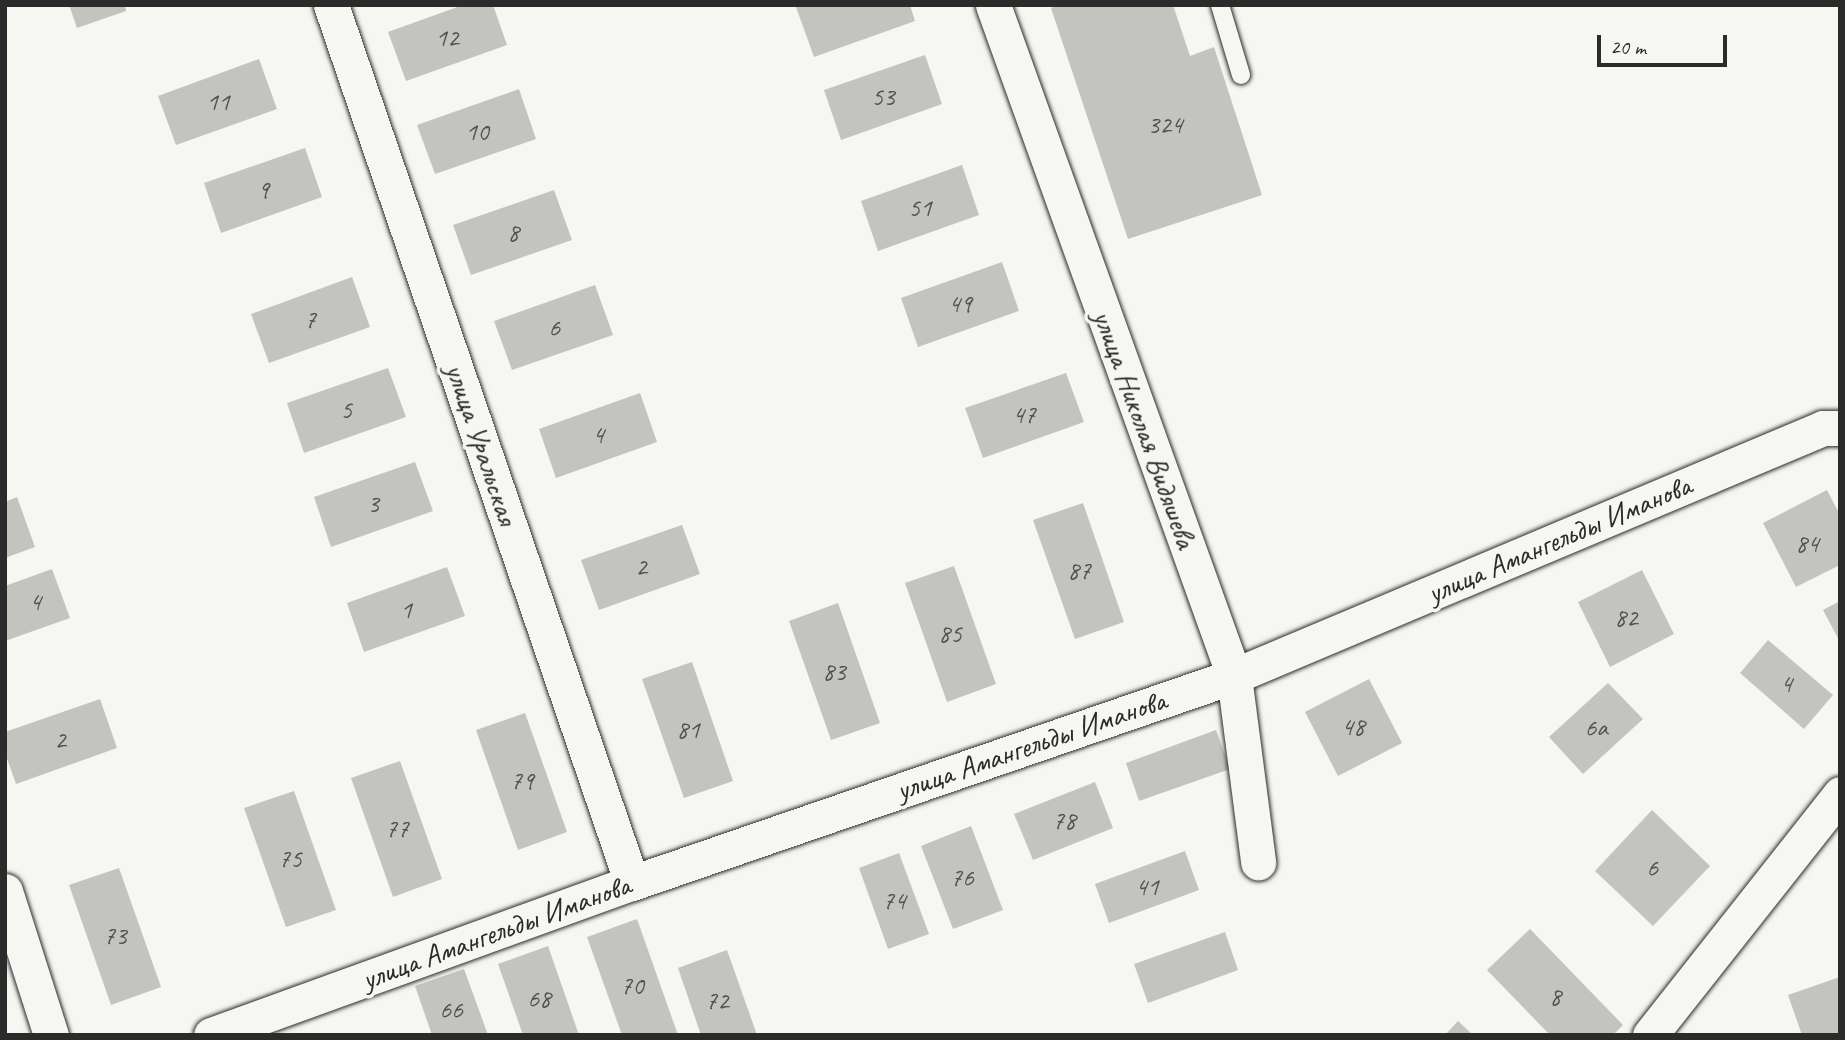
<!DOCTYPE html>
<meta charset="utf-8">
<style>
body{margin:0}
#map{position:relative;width:1845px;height:1040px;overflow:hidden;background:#f6f6f2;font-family:Caveat,sans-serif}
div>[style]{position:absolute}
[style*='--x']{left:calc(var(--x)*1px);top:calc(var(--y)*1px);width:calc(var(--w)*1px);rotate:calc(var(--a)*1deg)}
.building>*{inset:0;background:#c3c3c0}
.roads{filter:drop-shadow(0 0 2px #2b2b2b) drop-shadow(0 0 2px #2b2b2b)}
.lane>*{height:18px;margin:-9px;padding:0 9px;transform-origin:9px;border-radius:9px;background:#f6f6f2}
.street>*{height:35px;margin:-17.5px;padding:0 17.5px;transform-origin:17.5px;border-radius:17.5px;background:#f6f6f2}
span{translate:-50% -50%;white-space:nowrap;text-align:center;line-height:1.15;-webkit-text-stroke:7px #f6f6f2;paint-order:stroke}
.number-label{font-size:26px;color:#515150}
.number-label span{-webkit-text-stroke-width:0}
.street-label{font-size:30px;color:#2b2b2b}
.frame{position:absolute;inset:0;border:7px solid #2b2b2b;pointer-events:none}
.scale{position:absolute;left:1597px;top:35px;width:130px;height:32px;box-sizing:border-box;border:4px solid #2b2b2b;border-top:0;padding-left:9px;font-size:21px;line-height:24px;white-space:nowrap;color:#2b2b2b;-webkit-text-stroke:5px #f6f6f2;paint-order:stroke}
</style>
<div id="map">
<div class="building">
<i style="clip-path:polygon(69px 5px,125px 5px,126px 11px,77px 28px)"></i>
<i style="clip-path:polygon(463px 5px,493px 5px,507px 45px,406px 81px,388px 32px)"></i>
<i style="clip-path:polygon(801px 5px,910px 5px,915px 21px,814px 57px,796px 7px)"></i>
<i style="clip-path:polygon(1060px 5px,1173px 5px,1190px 56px,1214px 47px,1262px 195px,1128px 239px,1051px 8px)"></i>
<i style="clip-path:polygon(925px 55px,942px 104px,841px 140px,824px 90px)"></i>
<i style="clip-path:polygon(259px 59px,277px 109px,176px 145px,158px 96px)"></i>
<i style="clip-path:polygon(519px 89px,536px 139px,435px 174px,417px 125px)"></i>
<i style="clip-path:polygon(305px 148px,322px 197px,221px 233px,204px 183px)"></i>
<i style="clip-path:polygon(962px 165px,979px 215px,878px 251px,861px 201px)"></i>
<i style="clip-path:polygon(554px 190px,572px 240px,471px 275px,453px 225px)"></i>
<i style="clip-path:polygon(1002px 262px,1019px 311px,918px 347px,901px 298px)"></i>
<i style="clip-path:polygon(352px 277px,370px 327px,269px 363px,251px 314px)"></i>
<i style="clip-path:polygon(595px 285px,613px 335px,512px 370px,494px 321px)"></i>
<i style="clip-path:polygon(388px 368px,406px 417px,304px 453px,287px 403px)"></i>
<i style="clip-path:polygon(1066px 373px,1084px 422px,983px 458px,965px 408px)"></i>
<i style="clip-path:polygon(640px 393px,657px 442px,556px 478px,539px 429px)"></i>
<i style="clip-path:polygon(415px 462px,433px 511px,331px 547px,314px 497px)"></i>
<i style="clip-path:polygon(1827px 490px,1840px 515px,1840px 565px,1796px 587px,1763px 523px)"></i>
<i style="clip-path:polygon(17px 497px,35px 547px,5px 558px,5px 502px)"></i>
<i style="clip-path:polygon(1083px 503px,1124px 622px,1075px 639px,1033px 520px)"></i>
<i style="clip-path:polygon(682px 525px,700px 574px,599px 610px,581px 560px)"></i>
<i style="clip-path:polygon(954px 566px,996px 684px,947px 702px,905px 583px)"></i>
<i style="clip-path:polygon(447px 567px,465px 616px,364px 652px,347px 603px)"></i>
<i style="clip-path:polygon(52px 569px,70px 618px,5px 641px,5px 586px)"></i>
<i style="clip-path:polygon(1642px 570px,1674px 634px,1610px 667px,1578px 602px)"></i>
<i style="clip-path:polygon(1840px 601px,1840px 642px,1823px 610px)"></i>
<i style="clip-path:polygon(838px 603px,880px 723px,831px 740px,789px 621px)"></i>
<i style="clip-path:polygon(1768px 640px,1833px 695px,1804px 729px,1740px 673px)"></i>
<i style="clip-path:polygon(692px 662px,733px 781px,684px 798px,642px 679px)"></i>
<i style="clip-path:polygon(1369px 679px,1402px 743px,1338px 776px,1305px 712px)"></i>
<i style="clip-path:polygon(1608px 683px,1643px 719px,1583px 774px,1549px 737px)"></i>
<i style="clip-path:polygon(100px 699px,117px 748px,16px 784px,5px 753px,5px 732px)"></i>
<i style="clip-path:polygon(525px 713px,567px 832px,518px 850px,476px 730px)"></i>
<i style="clip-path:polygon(1216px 730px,1230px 769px,1139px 801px,1126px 763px)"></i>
<i style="clip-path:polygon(400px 761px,442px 879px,393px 897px,351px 778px)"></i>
<i style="clip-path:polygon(1095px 782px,1113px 828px,1033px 860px,1014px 814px)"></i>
<i style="clip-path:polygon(294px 791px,336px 910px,286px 927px,244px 808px)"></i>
<i style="clip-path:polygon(1652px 810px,1710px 866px,1653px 926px,1595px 871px)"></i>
<i style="clip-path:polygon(971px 826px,1003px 910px,953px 929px,921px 846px)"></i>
<i style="clip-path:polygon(1185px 851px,1199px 890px,1109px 923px,1095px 884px)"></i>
<i style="clip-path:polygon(899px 853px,929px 934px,888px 949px,859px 868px)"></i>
<i style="clip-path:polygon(119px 868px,161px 987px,111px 1005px,69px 885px)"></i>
<i style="clip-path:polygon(637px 919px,678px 1035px,622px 1035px,587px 937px)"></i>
<i style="clip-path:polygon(1530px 929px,1623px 1025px,1613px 1035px,1550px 1035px,1487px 970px)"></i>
<i style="clip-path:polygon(1225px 932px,1238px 970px,1148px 1003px,1134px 964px)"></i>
<i style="clip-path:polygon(548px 946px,579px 1035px,523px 1035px,498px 964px)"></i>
<i style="clip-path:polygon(727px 950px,757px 1035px,701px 1035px,678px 968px)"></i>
<i style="clip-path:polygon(464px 969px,488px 1035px,432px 1035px,415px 986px)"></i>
<i style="clip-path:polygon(1840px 977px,1840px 1035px,1802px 1035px,1788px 995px)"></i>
<i style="clip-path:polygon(1458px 1021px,1473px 1035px,1445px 1035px)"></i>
</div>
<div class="roads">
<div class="lane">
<i style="--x:1220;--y:5;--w:73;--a:73.3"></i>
</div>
<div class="street">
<i style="--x:331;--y:5;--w:928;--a:71.08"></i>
<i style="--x:993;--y:5;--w:713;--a:70.24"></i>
<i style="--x:1234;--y:676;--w:188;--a:82.6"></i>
<i style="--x:5;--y:891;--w:151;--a:72.3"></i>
<i style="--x:211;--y:1035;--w:448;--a:-19.9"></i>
<i style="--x:632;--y:883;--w:637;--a:-18.98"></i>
<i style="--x:1234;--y:676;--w:639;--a:-22.83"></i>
<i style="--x:1823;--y:428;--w:17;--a:0"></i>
<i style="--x:1650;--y:1035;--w:307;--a:-51.7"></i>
</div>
</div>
<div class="number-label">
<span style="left:447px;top:38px">12</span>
<span style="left:883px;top:97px">53</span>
<span style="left:218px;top:102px">11</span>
<span style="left:1165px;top:125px">324</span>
<span style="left:477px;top:132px">10</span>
<span style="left:263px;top:190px">9</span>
<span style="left:920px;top:208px">51</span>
<span style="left:513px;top:233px">8</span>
<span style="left:960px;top:304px">49</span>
<span style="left:310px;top:320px">7</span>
<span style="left:554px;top:328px">6</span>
<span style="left:346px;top:410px">5</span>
<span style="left:1024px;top:415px">47</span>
<span style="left:598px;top:435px">4</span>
<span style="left:373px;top:504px">3</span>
<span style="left:1807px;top:544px">84</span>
<span style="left:641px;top:567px">2</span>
<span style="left:1079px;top:571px">87</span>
<span style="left:35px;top:602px">4</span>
<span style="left:406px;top:610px">1</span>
<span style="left:1626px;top:618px">82</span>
<span style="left:950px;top:634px">85</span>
<span style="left:834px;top:672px">83</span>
<span style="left:1786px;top:684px">4</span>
<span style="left:1353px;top:727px">48</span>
<span style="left:1596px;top:728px">6а</span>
<span style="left:688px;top:730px">81</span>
<span style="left:60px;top:740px">2</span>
<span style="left:522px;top:781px">79</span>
<span style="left:1064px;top:821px">78</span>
<span style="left:397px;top:829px">77</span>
<span style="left:290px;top:859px">75</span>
<span style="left:1652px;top:868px">6</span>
<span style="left:962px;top:878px">76</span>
<span style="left:1147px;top:887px">41</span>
<span style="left:894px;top:901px">74</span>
<span style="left:115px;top:936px">73</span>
<span style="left:632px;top:986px">70</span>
<span style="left:1555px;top:997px">8</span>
<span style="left:539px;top:999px">68</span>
<span style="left:717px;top:1001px">72</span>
<span style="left:451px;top:1010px">66</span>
</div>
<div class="street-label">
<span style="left:1145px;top:429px;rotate:70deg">улица Николая Видяшева</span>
<span style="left:482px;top:444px;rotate:71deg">улица Уральская</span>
<span style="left:1559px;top:539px;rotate:-23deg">улица Амангельды Иманова</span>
<span style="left:1031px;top:745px;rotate:-19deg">улица Амангельды Иманова</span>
<span style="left:496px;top:932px;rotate:-20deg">улица Амангельды Иманова</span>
</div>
<div class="frame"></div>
<div class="scale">20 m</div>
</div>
